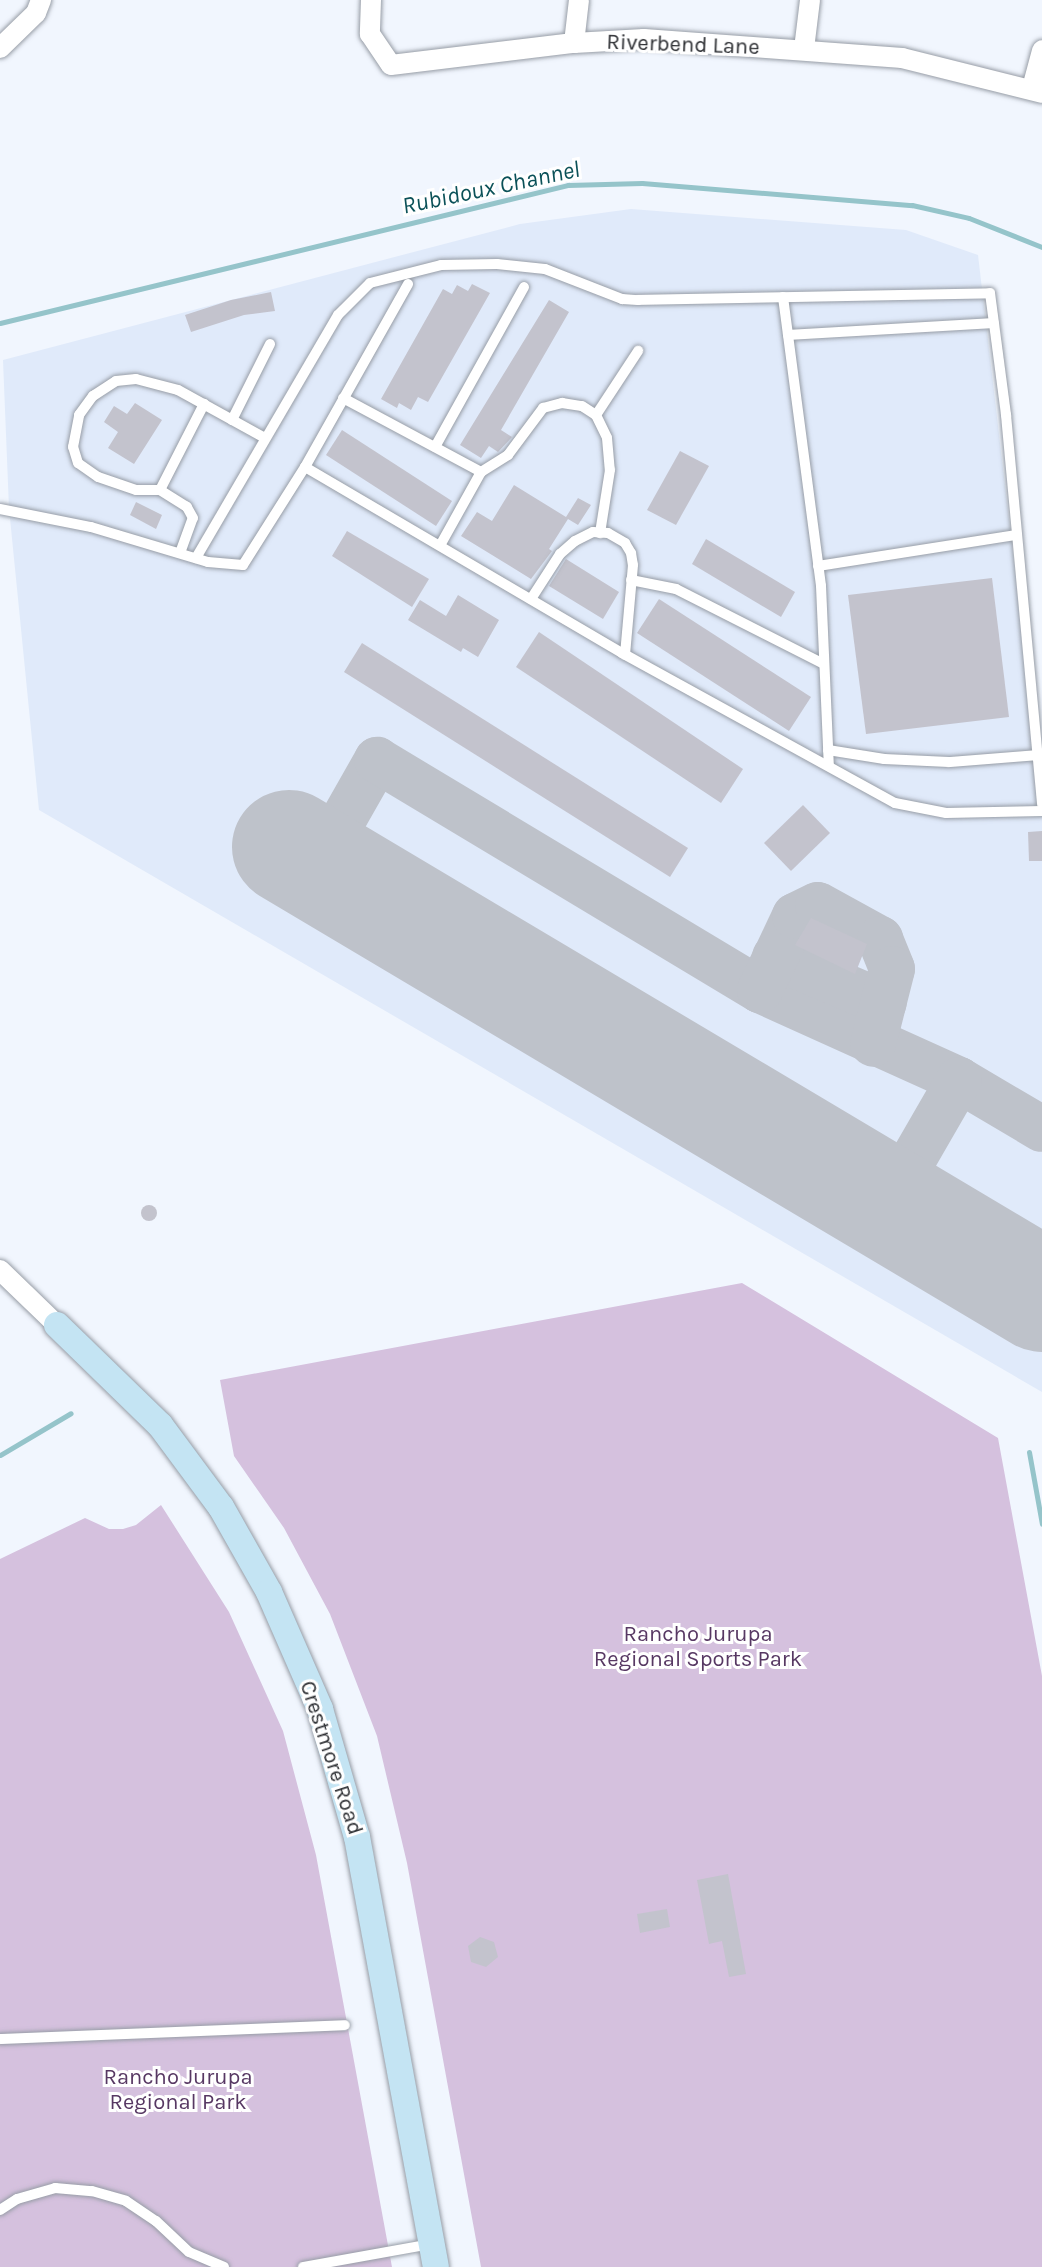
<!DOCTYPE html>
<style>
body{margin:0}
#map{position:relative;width:1042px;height:2267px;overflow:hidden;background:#f1f6fe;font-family:Karla,sans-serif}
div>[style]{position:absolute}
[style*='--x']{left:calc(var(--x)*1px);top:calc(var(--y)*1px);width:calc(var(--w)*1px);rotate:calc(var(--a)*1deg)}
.built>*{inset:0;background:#e0eafa}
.green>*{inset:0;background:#d5c1de}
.stream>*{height:5px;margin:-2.5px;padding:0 2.5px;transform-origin:2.5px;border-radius:2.5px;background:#95c4ca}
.taxiway>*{height:46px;margin:-23px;padding:0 23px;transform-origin:23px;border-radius:23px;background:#bec2ca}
.runway>*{height:114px;margin:-57px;padding:0 57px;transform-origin:57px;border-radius:57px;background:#bec2ca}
.building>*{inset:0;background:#c3c3cd}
.round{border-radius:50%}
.roads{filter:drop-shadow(0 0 2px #979da6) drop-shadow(0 0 2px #979da6)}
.lane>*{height:10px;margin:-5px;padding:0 5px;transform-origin:5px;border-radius:5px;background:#fff}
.street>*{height:20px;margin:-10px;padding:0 10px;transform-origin:10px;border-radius:10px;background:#fff}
.secondary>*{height:26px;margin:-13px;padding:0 13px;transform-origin:13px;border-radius:13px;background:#c4e4f3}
span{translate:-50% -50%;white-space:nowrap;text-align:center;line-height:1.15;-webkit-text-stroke:6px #fff;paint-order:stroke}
.street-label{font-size:22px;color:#2d2f33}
.park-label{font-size:22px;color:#573863}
.water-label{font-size:24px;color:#0b5158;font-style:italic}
</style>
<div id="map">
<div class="built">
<i style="clip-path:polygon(631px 209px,906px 230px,978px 255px,1042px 802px,1042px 1392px,39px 810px,9px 508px,3px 360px,520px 224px)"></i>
</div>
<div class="green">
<i style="clip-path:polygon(742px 1283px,998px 1438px,1042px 1676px,1042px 2267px,481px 2267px,407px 1863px,377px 1736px,330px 1614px,284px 1528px,234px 1456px,220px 1380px)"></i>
<i style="clip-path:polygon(161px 1505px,229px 1612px,283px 1731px,316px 1855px,392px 2267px,0 2267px,0 1559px,85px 1518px,109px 1529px,123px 1529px,136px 1525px)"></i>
</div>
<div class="stream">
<i style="--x:0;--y:323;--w:585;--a:-13.66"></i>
<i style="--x:568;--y:185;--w:74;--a:-1.5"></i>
<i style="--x:642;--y:183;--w:271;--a:4.7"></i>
<i style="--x:912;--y:205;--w:58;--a:12.8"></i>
<i style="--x:969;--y:218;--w:79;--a:21.7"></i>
<i style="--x:1029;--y:1452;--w:73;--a:79.8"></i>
<i style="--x:0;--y:1455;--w:82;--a:-30.6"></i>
</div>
<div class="taxiway">
<i style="--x:318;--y:864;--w:120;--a:-60.4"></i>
<i style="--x:377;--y:760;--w:447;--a:31"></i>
<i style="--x:760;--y:990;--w:218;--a:24.3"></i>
<i style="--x:959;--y:1080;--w:96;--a:30.6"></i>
<i style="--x:775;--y:957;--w:118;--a:22.9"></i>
<i style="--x:760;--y:990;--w:82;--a:-64.7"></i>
<i style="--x:795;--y:916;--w:25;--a:-26"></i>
<i style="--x:818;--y:905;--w:71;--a:28.7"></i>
<i style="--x:880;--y:939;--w:32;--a:68"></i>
<i style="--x:892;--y:969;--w:77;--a:104.2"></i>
<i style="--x:888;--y:1203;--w:142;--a:-60"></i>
</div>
<div class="runway">
<i style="--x:289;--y:847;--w:876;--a:30.75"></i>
</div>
<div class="building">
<i style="clip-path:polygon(472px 284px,490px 293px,428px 402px,418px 397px,411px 410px,399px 403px,397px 408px,381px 399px,443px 289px,452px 294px,457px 285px,468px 291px)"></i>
<i style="clip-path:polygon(271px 292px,275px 311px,244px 315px,191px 332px,185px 315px,231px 300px)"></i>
<i style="clip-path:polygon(549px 300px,569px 312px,501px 430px,512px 437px,498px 452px,489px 446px,481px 458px,460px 445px)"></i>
<i style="clip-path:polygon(135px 403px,162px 420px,134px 464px,108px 448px,118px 432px,104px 422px,114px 406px,127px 414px)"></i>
<i style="clip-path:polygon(342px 430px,452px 501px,436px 526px,326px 455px)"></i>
<i style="clip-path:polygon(680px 451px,709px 466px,676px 525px,647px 510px)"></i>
<i style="clip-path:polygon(514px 485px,566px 517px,578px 498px,591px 505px,578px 525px,568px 519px,549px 549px,552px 551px,531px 579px,461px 536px,477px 512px,492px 521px)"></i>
<i style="clip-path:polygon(136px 502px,162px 515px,156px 529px,130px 515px)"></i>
<i style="clip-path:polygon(347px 531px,429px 579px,412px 607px,332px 556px)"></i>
<i style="clip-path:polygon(706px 539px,795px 592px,781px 617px,692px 564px)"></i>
<i style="clip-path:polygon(566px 559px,619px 592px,603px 619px,549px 586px)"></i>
<i style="clip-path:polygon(992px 578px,1009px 717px,866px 734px,848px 595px)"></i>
<i style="clip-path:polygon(458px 595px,499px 620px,478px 657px,463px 648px,461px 652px,408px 620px,420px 600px,446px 616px)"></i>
<i style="clip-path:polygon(659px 599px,811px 697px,789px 731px,637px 633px)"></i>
<i style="clip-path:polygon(539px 632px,743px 769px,721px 803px,516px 667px)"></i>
<i style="clip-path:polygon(362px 643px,688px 848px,670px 877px,344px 672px)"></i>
<i style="clip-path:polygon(803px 805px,830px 833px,791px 871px,764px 843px)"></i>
<i style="clip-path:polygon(1042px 831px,1042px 861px,1029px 861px,1028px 832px)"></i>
<i style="clip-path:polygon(811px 918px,867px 944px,855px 974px,795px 945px)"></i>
<i class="round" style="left:141px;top:1205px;width:16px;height:16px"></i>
<i style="clip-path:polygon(728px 1874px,746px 1974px,729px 1977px,722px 1941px,709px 1944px,697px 1880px)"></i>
<i style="clip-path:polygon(667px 1909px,670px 1927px,640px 1933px,637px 1914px)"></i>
<i style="clip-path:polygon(480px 1937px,494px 1942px,498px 1957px,486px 1967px,471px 1962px,468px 1946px)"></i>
</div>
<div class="roads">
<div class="lane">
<i style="--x:783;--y:297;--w:291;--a:82.5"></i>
<i style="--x:821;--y:586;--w:180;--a:87.5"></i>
<i style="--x:788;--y:335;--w:206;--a:-3.3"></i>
<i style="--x:343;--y:398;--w:157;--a:28.2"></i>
<i style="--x:481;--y:472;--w:82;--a:119.1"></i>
<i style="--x:596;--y:415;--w:77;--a:-56.7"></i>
<i style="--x:232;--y:420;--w:85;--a:-63.4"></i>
<i style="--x:435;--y:447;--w:183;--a:-60.9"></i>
<i style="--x:305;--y:467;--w:210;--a:-60.6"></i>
<i style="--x:481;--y:472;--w:32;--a:-32"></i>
<i style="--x:508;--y:455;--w:59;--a:-53.3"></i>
<i style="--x:543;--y:408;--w:20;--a:-15"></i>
<i style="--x:562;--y:403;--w:20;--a:9"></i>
<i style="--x:582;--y:406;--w:17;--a:33"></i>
<i style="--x:596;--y:415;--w:25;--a:64"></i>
<i style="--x:607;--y:438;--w:32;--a:85"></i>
<i style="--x:610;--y:470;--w:64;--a:99"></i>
<i style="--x:160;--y:490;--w:97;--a:-62.9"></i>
<i style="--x:0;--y:509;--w:93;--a:11.2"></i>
<i style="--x:91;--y:527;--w:122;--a:16.7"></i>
<i style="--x:208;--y:562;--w:35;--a:5"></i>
<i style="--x:243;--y:565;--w:116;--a:-57.7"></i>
<i style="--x:305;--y:467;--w:368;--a:30.4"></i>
<i style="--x:622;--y:653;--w:311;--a:28.8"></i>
<i style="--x:895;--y:803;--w:52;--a:11.1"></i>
<i style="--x:946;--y:813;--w:96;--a:-1.2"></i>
<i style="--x:180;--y:553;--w:37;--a:-70"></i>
<i style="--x:193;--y:518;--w:13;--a:-119"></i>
<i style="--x:187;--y:507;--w:32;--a:-148"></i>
<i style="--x:160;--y:490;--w:24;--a:180"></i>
<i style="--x:136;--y:490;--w:40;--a:-161.1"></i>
<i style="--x:98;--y:477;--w:24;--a:-145"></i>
<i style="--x:78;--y:463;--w:17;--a:-107"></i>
<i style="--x:73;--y:447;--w:33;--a:-79"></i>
<i style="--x:79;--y:415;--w:24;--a:-54"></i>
<i style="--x:93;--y:396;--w:27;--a:-33"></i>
<i style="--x:116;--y:381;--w:20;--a:-6"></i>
<i style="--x:136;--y:379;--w:43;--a:14.7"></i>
<i style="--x:178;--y:390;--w:99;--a:28.9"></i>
<i style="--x:196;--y:558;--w:281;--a:-59.7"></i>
<i style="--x:338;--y:315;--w:45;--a:-45"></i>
<i style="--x:370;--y:283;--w:73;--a:-14.2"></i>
<i style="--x:441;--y:265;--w:56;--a:-1"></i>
<i style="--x:497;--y:264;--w:48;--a:5.9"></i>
<i style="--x:545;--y:269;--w:83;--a:21.3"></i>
<i style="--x:622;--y:299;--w:16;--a:4"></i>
<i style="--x:638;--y:300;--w:352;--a:-1.1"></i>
<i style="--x:990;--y:293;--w:123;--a:82.5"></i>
<i style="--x:1006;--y:415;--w:391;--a:84.7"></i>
<i style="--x:818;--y:566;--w:201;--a:-8.9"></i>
<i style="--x:631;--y:580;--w:46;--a:11.3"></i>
<i style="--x:676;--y:589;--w:166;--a:26.9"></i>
<i style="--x:531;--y:599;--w:54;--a:-57.2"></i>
<i style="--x:560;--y:554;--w:20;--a:-41"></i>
<i style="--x:575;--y:541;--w:20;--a:-27"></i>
<i style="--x:593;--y:532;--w:15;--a:4"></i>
<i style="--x:608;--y:533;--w:20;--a:30"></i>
<i style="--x:625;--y:543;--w:12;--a:59"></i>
<i style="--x:631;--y:553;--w:12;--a:81"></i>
<i style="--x:633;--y:565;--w:90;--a:95.1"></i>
<i style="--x:828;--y:750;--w:57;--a:9.1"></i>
<i style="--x:884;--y:759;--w:65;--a:2.6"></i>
<i style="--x:949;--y:762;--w:88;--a:-4.5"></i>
<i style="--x:0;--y:2039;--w:345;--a:-2.3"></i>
<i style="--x:0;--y:2210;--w:20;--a:-33"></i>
<i style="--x:17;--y:2199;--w:40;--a:-16"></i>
<i style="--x:55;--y:2188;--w:37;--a:5"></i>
<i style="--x:92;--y:2191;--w:35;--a:16"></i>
<i style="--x:126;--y:2201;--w:36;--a:34"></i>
<i style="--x:156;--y:2221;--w:45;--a:43.2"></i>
<i style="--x:189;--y:2252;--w:38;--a:23"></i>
<i style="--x:303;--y:2267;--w:130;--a:-10.2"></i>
</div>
<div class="street">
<i style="--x:371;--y:0;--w:34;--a:92"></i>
<i style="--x:370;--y:34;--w:37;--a:56"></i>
<i style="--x:391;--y:65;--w:184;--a:-6.9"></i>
<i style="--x:574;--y:43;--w:70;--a:-3.3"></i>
<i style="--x:644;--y:39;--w:259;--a:4.2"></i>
<i style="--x:902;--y:58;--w:144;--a:14"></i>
<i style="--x:574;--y:43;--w:43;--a:-83.4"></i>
<i style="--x:0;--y:48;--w:50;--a:-44.2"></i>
<i style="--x:36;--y:13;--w:14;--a:-69"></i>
<i style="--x:804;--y:49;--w:49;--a:-83"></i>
<i style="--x:1032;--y:88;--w:39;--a:-75"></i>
<i style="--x:0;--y:1270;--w:79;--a:44"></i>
</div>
<div class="secondary">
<i style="--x:57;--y:1325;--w:144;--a:44.2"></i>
<i style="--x:160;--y:1425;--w:102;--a:53.4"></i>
<i style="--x:221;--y:1507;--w:98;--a:60.5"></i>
<i style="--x:269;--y:1592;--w:128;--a:66.4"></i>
<i style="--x:320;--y:1709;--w:133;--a:73.9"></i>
<i style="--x:357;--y:1837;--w:437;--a:79.6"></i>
</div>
</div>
<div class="street-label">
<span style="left:683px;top:45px;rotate:2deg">Riverbend Lane</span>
<span style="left:331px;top:1758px;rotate:72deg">Crestmore Road</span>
</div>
<div class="park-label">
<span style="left:698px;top:1647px">Rancho Jurupa<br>Regional Sports Park</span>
<span style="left:178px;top:2090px">Rancho Jurupa<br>Regional Park</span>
</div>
<div class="water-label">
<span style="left:491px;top:188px;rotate:-12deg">Rubidoux Channel</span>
</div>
</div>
